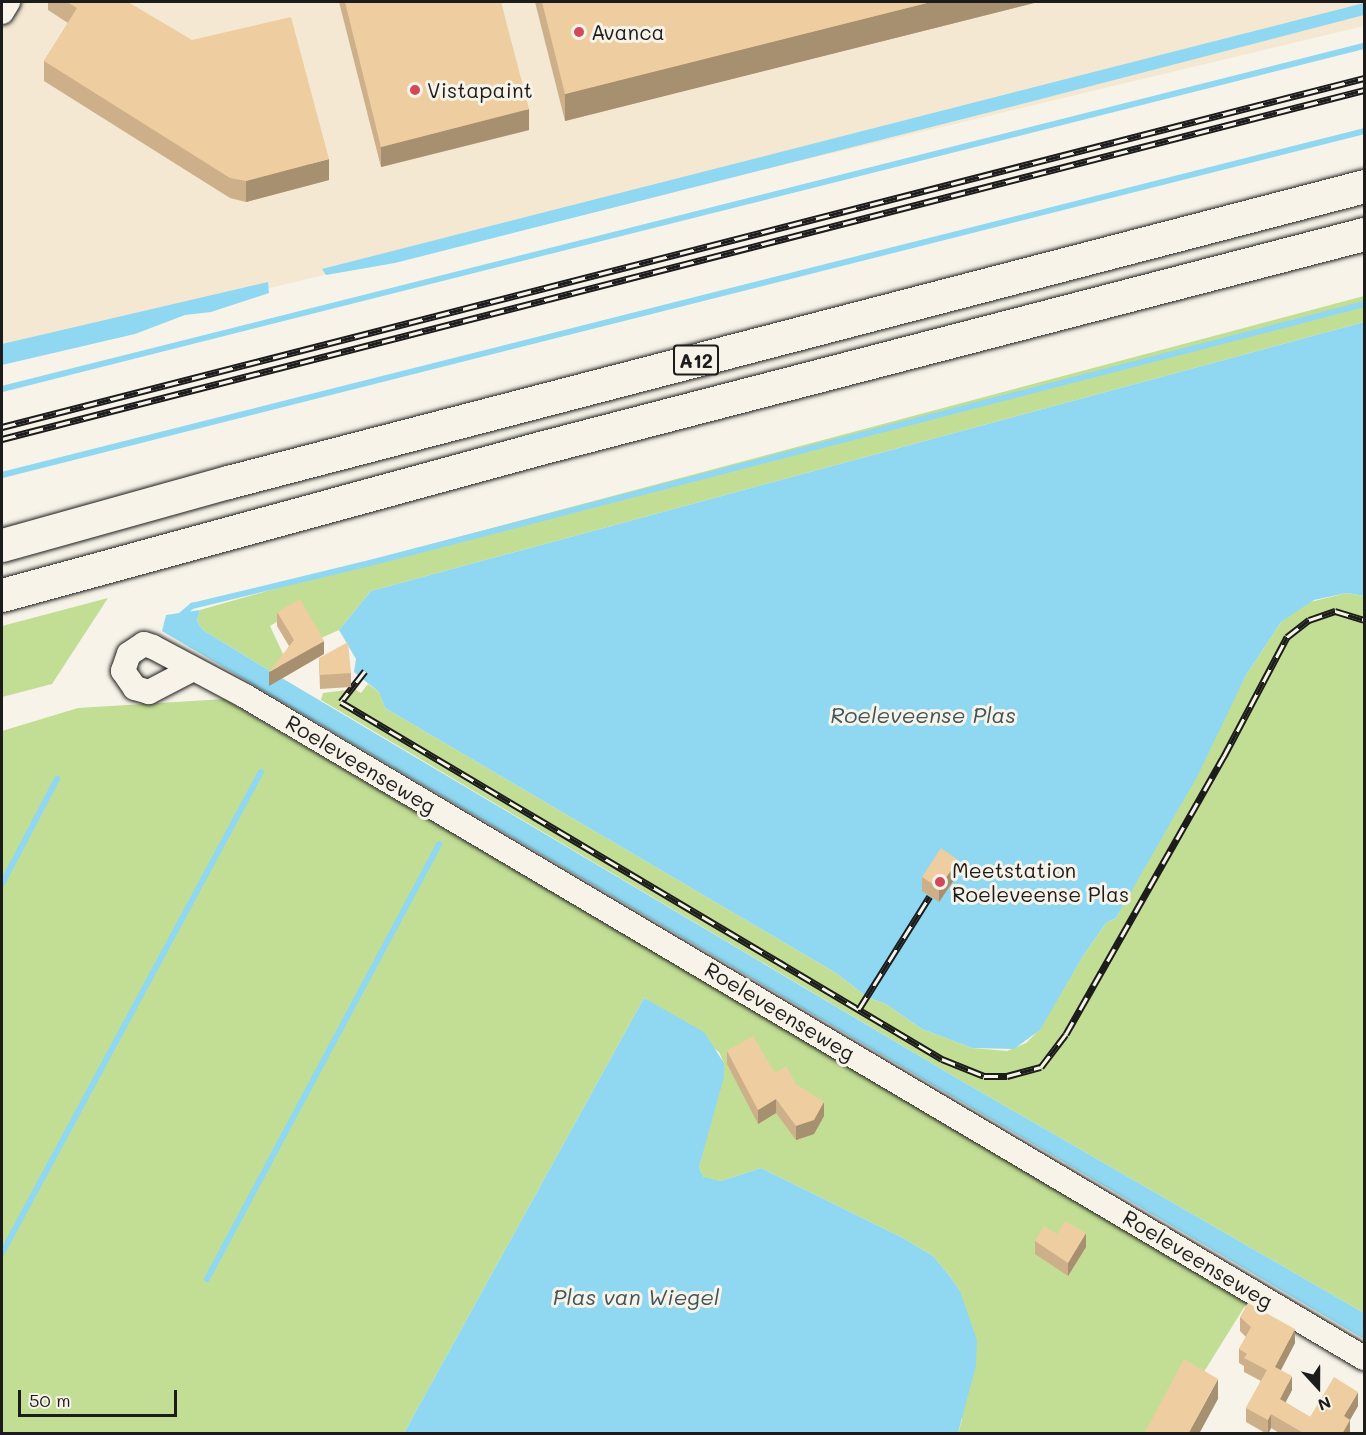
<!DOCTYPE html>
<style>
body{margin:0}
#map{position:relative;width:1366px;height:1435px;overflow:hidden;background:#f7f3e8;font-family:Mali,sans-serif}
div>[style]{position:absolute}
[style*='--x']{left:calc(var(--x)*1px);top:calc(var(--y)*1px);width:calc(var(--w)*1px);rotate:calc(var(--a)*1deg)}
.built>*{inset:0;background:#f4e8d2}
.green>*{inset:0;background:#c2de95}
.water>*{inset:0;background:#90d8f1}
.stream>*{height:6px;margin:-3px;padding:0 3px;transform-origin:3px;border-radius:3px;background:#90d8f1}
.roads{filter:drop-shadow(0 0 2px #1c1c1c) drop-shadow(0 0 2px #1c1c1c)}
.minor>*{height:24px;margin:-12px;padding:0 12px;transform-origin:12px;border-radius:12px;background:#f7f3e8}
.highway>*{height:33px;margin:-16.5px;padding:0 16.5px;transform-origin:16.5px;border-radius:16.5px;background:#f7f3e8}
.rail>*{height:7px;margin-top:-3.5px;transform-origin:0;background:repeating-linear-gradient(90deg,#f7f3e8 0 14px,#1c1c1c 0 28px);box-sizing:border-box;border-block:2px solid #1c1c1c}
.wall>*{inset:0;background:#cdb08a}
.shaded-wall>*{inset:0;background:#a79070}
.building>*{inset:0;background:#eecda0}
.dots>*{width:16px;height:16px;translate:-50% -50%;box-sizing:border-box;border:3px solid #f7f3e8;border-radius:50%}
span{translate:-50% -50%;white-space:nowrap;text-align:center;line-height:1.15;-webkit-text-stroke:6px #f7f3e8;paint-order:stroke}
.shield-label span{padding:2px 4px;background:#f7f3e8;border:2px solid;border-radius:4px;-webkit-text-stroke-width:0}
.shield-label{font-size:20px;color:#1c1c1c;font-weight:700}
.poi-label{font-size:21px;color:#1c1c1c}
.left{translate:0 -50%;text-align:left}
.street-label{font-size:21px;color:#1c1c1c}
.water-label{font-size:22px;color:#3f545c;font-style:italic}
.frame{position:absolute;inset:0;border:3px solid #1c1c1c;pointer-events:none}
.north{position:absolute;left:1288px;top:1357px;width:60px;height:60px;-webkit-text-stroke:4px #f7f3e8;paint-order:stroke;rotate:159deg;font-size:16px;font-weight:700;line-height:24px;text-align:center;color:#1c1c1c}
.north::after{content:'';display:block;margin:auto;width:21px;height:27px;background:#1c1c1c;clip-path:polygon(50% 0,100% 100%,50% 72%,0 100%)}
.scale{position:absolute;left:18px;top:1390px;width:159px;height:27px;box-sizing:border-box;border:3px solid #1c1c1c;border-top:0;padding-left:8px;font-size:18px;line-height:21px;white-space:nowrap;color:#1c1c1c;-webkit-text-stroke:4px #f7f3e8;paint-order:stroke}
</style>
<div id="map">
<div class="built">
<i style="clip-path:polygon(2px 2px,1364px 2px,1364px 26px,2px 352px)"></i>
</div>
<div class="green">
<i style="clip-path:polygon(1364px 296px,1364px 322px,371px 591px,339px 630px,321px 638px,301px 607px,270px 626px,284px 656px,270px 671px,203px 630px,197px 621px,200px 610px,432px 544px)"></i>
<i style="clip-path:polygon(1347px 593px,1364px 596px,1364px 1313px,960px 1080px,321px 700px,323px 693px,355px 689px,361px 693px,368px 684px,379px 692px,385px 708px,836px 973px,867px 997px,886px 1004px,922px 1029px,972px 1048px,1007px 1051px,1026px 1043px,1039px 1030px,1083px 956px,1106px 923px,1116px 918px,1246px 675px,1281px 622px,1306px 603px)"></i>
<i style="clip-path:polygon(108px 598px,52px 684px,2px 697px,2px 626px)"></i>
<i style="clip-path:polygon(224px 699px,1248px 1301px,1166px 1433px,958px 1433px,962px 1420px,960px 1291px,949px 1275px,933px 1256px,903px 1238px,761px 1168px,721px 1181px,703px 1178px,699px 1167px,724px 1063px,719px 1052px,644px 998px,404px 1433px,2px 1434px,2px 731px,78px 708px)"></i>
</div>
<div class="water">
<i style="clip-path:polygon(1364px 3px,1364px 15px,1014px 106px,395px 263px,326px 275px,322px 269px)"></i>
<i style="clip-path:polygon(268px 282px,269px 293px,211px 312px,185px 315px,135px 334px,2px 365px,2px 344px)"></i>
<i style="clip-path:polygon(1364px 322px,1364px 596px,1347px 593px,1314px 600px,1281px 622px,1246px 675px,1198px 775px,1116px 918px,1106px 923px,1083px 956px,1040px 1030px,1014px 1049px,972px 1048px,922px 1029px,886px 1004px,867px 997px,836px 973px,385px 708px,379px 692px,354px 672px,356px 659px,339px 630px,371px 591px)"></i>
<i style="clip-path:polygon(200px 610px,197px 621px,203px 630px,270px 671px,960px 1080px,1364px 1313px,1364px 1339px,162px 631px,166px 615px)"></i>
<i style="clip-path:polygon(644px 998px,704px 1032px,724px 1063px,724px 1077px,699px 1167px,703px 1177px,721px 1181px,761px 1168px,903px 1238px,933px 1256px,949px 1275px,960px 1291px,977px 1340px,976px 1366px,958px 1433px,404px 1433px)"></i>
</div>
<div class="stream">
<i style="--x:2;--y:389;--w:1405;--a:-14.14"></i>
<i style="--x:2;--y:475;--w:1405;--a:-14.17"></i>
<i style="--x:180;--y:616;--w:16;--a:-40"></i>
<i style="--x:192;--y:606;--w:183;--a:-13.6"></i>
<i style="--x:370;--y:563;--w:1027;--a:-14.6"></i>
<i style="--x:2;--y:884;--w:119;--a:-62.4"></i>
<i style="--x:2;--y:1253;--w:546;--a:-61.7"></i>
<i style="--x:207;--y:1279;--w:493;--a:-61.9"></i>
</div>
<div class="roads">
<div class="minor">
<i style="--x:2;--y:12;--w:12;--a:-59"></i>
<i style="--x:193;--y:669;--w:50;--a:152.4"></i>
<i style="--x:149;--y:692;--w:15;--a:-164"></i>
<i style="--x:135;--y:688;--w:21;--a:-125"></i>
<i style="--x:123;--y:671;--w:18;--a:-71"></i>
<i style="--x:129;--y:654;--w:18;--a:-34"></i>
<i style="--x:144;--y:644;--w:9;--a:18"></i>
<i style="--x:153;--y:647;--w:104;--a:28"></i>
<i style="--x:245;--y:696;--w:1300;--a:30.61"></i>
</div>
<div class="highway">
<i style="--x:2;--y:545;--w:235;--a:-15.6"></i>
<i style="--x:228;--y:482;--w:1174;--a:-14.6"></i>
<i style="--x:2;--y:595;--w:558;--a:-15.28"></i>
<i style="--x:540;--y:448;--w:851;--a:-14.56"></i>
</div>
</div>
<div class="rail">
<i style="--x:2;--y:427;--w:1406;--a:-14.37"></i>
<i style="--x:2;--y:439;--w:1406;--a:-14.37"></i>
<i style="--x:365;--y:671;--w:39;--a:128"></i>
<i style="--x:341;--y:702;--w:699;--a:30.71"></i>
<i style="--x:942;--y:1059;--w:45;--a:22"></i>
<i style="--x:984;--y:1076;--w:23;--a:0"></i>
<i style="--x:1007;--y:1076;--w:35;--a:-15"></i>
<i style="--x:1041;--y:1067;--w:41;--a:-52.9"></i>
<i style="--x:1066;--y:1034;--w:320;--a:-60.4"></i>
<i style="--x:1224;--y:756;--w:135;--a:-62.1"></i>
<i style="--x:1287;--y:637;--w:28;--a:-38"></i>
<i style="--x:1309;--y:620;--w:28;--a:-19"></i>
<i style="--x:1335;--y:611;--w:30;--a:17"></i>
<i style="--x:859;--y:1009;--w:133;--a:-57.9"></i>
</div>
<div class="wall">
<i style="clip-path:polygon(48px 2px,128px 2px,329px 180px,246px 202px,230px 198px,44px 81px,44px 61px,68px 23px,48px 10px)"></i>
<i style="clip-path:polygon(339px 2px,501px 2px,529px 130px,381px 167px)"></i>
<i style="clip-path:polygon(535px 2px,1038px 2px,565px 121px)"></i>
<i style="clip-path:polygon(277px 612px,324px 654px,269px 686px,289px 646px,277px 626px)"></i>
<i style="clip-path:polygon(319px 658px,351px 673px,351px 687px,320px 689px)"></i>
<i style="clip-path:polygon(958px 874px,939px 902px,922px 891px,922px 877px)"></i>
<i style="clip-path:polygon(727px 1051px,775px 1073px,796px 1084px,824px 1116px,814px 1134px,796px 1140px,776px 1113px,758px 1124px,727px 1064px)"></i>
<i style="clip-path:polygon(1057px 1234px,1086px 1247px,1068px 1276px,1035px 1254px,1035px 1241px)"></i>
<i style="clip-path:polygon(1240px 1317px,1295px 1343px,1281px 1370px,1292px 1390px,1285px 1402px,1310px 1417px,1358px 1406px,1350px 1420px,1350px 1434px,1281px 1434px,1271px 1428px,1268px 1434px,1267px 1434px,1246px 1422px,1246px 1408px,1261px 1381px,1244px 1372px,1244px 1366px,1239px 1363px,1239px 1349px,1246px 1337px,1240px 1331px)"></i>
</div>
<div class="shaded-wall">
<i style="clip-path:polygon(931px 2px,1038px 2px,565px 121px,565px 94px)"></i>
<i style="clip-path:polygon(529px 109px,529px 130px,381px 167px,381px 147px)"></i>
<i style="clip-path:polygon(329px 159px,329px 180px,246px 202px,246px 181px)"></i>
<i style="clip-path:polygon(324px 641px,324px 654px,269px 686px,269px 672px)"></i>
<i style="clip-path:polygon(958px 860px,958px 874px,939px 902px,939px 888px)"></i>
<i style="clip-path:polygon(776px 1099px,776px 1113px,758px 1124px,758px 1110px)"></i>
<i style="clip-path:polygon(824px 1102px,824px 1116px,814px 1134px,796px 1140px,796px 1126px)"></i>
<i style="clip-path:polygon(1086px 1233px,1086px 1247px,1068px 1276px,1068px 1263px)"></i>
<i style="clip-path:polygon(1295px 1329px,1295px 1343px,1275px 1381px,1275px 1367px)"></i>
<i style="clip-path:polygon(1292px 1376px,1292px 1390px,1280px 1413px,1280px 1399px)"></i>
<i style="clip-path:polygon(1218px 1379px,1218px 1399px,1199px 1434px,1188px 1434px)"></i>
<i style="clip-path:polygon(1358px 1392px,1358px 1406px,1344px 1430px,1344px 1416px)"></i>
<i style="clip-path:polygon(1271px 1414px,1271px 1428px,1268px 1434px,1268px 1420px)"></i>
<i style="clip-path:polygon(1350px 1420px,1350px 1434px,1342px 1434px)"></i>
</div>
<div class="building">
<i style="clip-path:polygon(67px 2px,128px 2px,192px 40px,291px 17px,329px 159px,246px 181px,230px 178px,44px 61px,77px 8px)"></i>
<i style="clip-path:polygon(345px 2px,501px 2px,529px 109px,381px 147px)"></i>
<i style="clip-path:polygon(542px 2px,931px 2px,565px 94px)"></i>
<i style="clip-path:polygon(300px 599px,324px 641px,269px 672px,294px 640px,277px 612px)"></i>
<i style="clip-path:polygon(348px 642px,351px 673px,320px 675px,319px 658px)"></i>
<i style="clip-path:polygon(941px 848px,958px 860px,939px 888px,922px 877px)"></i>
<i style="clip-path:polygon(753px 1036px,775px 1073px,786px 1066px,796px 1084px,824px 1102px,814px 1120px,796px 1126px,776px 1099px,758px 1110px,727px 1051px)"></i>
<i style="clip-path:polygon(1065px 1221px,1086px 1233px,1068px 1263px,1035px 1241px,1044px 1226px,1057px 1234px)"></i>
<i style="clip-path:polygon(1248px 1303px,1295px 1329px,1275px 1367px,1292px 1376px,1280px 1399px,1310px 1417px,1334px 1377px,1358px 1392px,1344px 1416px,1350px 1420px,1342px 1434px,1305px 1434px,1271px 1414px,1268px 1420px,1246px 1408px,1267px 1370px,1244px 1358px,1247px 1354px,1239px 1349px,1251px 1327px,1240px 1317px)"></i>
<i style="clip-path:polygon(1184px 1359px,1218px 1379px,1188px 1434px,1144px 1434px)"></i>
</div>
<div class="dots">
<i style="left:579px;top:32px;background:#d1495b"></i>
<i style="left:415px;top:90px;background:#d1495b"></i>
<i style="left:940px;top:882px;background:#d1495b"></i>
</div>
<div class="shield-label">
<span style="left:696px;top:360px">A12</span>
</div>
<div class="poi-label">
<span class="left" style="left:591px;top:32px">Avanca</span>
<span class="left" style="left:427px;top:90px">Vistapaint</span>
<span class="left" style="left:952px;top:882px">Meetstation<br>Roeleveense Plas</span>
</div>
<div class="street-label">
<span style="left:361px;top:764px;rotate:31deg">Roeleveenseweg</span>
<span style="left:780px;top:1011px;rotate:31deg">Roeleveenseweg</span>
<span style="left:1198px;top:1259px;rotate:31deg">Roeleveenseweg</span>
</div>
<div class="water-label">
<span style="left:923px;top:715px">Roeleveense Plas</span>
<span style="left:636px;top:1297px">Plas van Wiegel</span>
</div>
<div class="frame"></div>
<div class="north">N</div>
<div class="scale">50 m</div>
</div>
